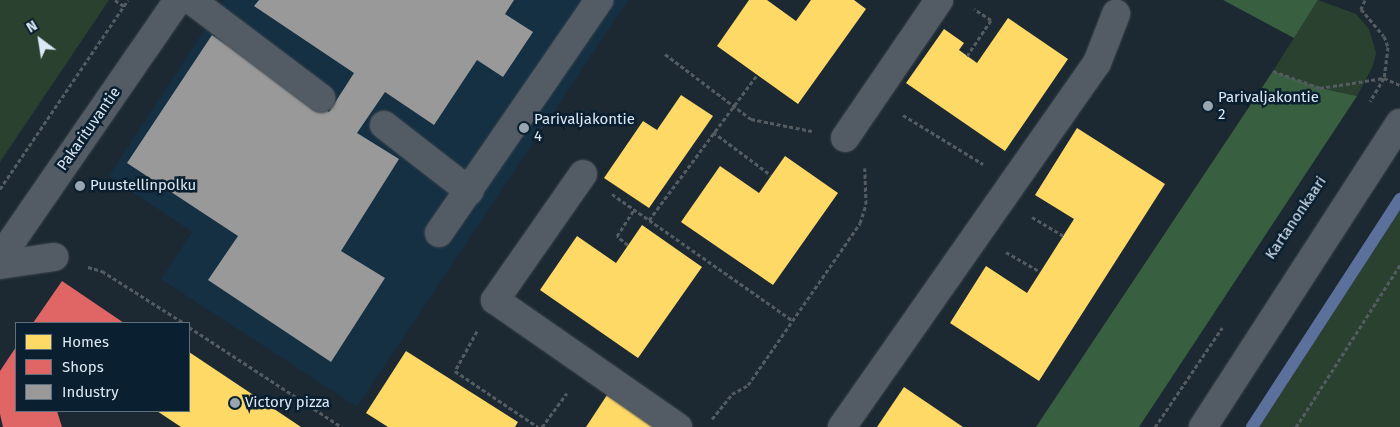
<!DOCTYPE html>
<style>
body{margin:0}
#map{position:relative;width:1400px;height:427px;overflow:hidden;background:#1c2932;font-family:"Fira Sans",sans-serif}
div>[style]{position:absolute}
[style*='--x']{left:calc(var(--x)*1px);top:calc(var(--y)*1px);width:calc(var(--w)*1px);rotate:calc(var(--a)*1deg)}
.built>*{inset:0;background:#153043}
.green>*{inset:0;background:#2a412f}
.forest>*{inset:0;background:#385f40}
.homes>*{inset:0;background:#ffd966}
.shops>*{inset:0;background:#e06666}
.industry>*{inset:0;background:#999}
.stream>*{height:12px;margin:-6px;padding:0 6px;transform-origin:6px;border-radius:6px;background:#5b719c}
.path>*{height:3px;margin-top:-1.5px;transform-origin:0;background:repeating-linear-gradient(90deg,#545c62 0 4px,transparent 0 6.5px)}
.roads{filter:drop-shadow(0 0 1px #3b454d) drop-shadow(0 0 1px #3b454d)}
.minor>*{height:28px;margin:-14px;padding:0 14px;transform-origin:14px;border-radius:14px;background:#535c64}
.dots>*{width:14px;height:14px;translate:-50% -50%;box-sizing:border-box;border:2px solid #0a2030;border-radius:50%}
span{translate:-50% -50%;white-space:nowrap;text-align:center;line-height:1.15;-webkit-text-stroke:5px #0a2030;paint-order:stroke}
.poi-label{font-size:15px;color:#dce9f4}
.left{translate:0 -50%;text-align:left}
.street-label{font-size:15px;color:#dce9f4}
.legend{position:absolute;left:15px;top:322px;width:175px;height:90px;box-sizing:border-box;background:#0a2030;border:1px solid #5e707e;margin:0;padding:6px 9px;list-style:none;font-size:15px;color:#dce9f4}
.legend li{display:flex;align-items:center;gap:10px;height:25px}
.legend b{width:25px;border:1px solid #5e707e}
.north{position:absolute;left:15px;top:15px;width:50px;height:50px;-webkit-text-stroke:4px #0a2030;paint-order:stroke;rotate:329deg;font-size:14px;font-weight:700;line-height:20px;text-align:center;color:#dce9f4}
.north::after{content:'';display:block;margin:auto;width:18px;height:22px;background:#dce9f4;clip-path:polygon(50% 0,100% 100%,50% 72%,0 100%)}
</style>
<div id="map">
<div class="built">
<i style="clip-path:polygon(224px 0,628px 0,357px 407px,161px 279px,192px 232px,109px 176px)"></i>
</div>
<div class="green">
<i style="clip-path:polygon(0 0,109px 0,0 162px)"></i>
<i style="clip-path:polygon(1318px 0,1356px 14px,1369px 29px,1376px 53px,1373px 66px,1357px 96px,1320px 88px,1273px 71px)"></i>
<i style="clip-path:polygon(1400px 210px,1400px 427px,1259px 427px,1344px 296px)"></i>
</div>
<div class="forest">
<i style="clip-path:polygon(1223px 0,1318px 0,1294px 38px)"></i>
<i style="clip-path:polygon(1273px 71px,1320px 88px,1357px 96px,1139px 427px,1036px 427px)"></i>
</div>
<div class="homes">
<i style="clip-path:polygon(749px 0,767px 0,796px 21px,811px 0,854px 0,866px 9px,798px 104px,717px 46px)"></i>
<i style="clip-path:polygon(1008px 18px,1068px 59px,1005px 151px,906px 83px,944px 29px,964px 43px,959px 50px,977px 63px)"></i>
<i style="clip-path:polygon(681px 95px,713px 116px,649px 208px,604px 178px,643px 121px,657px 130px)"></i>
<i style="clip-path:polygon(1077px 128px,1165px 184px,1039px 381px,950px 323px,986px 266px,1027px 293px,1074px 219px,1035px 195px)"></i>
<i style="clip-path:polygon(785px 156px,838px 193px,773px 285px,681px 222px,720px 166px,759px 193px)"></i>
<i style="clip-path:polygon(642px 225px,702px 267px,638px 358px,540px 290px,577px 236px,616px 263px)"></i>
<i style="clip-path:polygon(406px 351px,518px 422px,515px 427px,388px 427px,366px 413px)"></i>
<i style="clip-path:polygon(189px 352px,301px 427px,181px 427px,157px 411px,189px 411px)"></i>
<i style="clip-path:polygon(904px 387px,963px 427px,877px 427px)"></i>
<i style="clip-path:polygon(607px 395px,657px 427px,586px 427px)"></i>
</div>
<div class="shops">
<i style="clip-path:polygon(62px 281px,124px 323px,33px 323px)"></i>
<i style="clip-path:polygon(16px 347px,16px 411px,57px 411px,62px 427px,3px 427px,0 414px,0 371px)"></i>
</div>
<div class="industry">
<i style="clip-path:polygon(259px 0,514px 0,505px 14px,533px 32px,503px 77px,477px 60px,434px 125px,385px 92px,357px 133px,399px 159px,341px 251px,385px 278px,331px 362px,208px 280px,238px 236px,127px 163px,212px 35px,329px 112px,354px 73px,254px 6px)"></i>
</div>
<div class="stream">
<i style="--x:1252;--y:427;--w:272;--a:-57"></i>
</div>
<div class="path">
<i style="--x:115;--y:0;--w:11;--a:34"></i>
<i style="--x:1365;--y:0;--w:10;--a:114"></i>
<i style="--x:1361;--y:9;--w:35;--a:50"></i>
<i style="--x:1384;--y:36;--w:12;--a:70"></i>
<i style="--x:1388;--y:47;--w:31;--a:97"></i>
<i style="--x:1384;--y:78;--w:27;--a:121"></i>
<i style="--x:665;--y:54;--w:108;--a:37.1"></i>
<i style="--x:751;--y:119;--w:62;--a:11.1"></i>
<i style="--x:967;--y:56;--w:43;--a:-56.3"></i>
<i style="--x:991;--y:20;--w:20;--a:-147"></i>
<i style="--x:1273;--y:71;--w:50;--a:19.9"></i>
<i style="--x:1320;--y:88;--w:65;--a:-8.9"></i>
<i style="--x:1384;--y:78;--w:17;--a:24"></i>
<i style="--x:903;--y:115;--w:94;--a:31.5"></i>
<i style="--x:713;--y:132;--w:72;--a:36.6"></i>
<i style="--x:0;--y:189;--w:228;--a:-55.9"></i>
<i style="--x:612;--y:194;--w:220;--a:35"></i>
<i style="--x:1032;--y:217;--w:37;--a:31"></i>
<i style="--x:649;--y:220;--w:181;--a:-53.3"></i>
<i style="--x:628;--y:245;--w:14;--a:-141"></i>
<i style="--x:617;--y:236;--w:31;--a:-57"></i>
<i style="--x:1006;--y:252;--w:39;--a:30"></i>
<i style="--x:88;--y:267;--w:15;--a:16"></i>
<i style="--x:102;--y:271;--w:97;--a:32.4"></i>
<i style="--x:189;--y:327;--w:183;--a:33.2"></i>
<i style="--x:477;--y:331;--w:46;--a:118.8"></i>
<i style="--x:455;--y:371;--w:100;--a:34"></i>
<i style="--x:712;--y:419;--w:32;--a:-51"></i>
<i style="--x:732;--y:394;--w:18;--a:-29"></i>
<i style="--x:748;--y:385;--w:197;--a:-55.3"></i>
<i style="--x:860;--y:223;--w:20;--a:-72"></i>
<i style="--x:866;--y:204;--w:36;--a:-92"></i>
<i style="--x:542;--y:427;--w:42;--a:-53.7"></i>
<i style="--x:1155;--y:427;--w:120;--a:-55.9"></i>
<i style="--x:1296;--y:427;--w:193;--a:-57.3"></i>
</div>
<div class="roads">
<div class="minor">
<i style="--x:191;--y:0;--w:163;--a:37"></i>
<i style="--x:384;--y:125;--w:108;--a:37.8"></i>
<i style="--x:845;--y:138;--w:167;--a:-55.7"></i>
<i style="--x:583;--y:174;--w:154;--a:124.9"></i>
<i style="--x:495;--y:300;--w:223;--a:34.8"></i>
<i style="--x:439;--y:233;--w:283;--a:-55.5"></i>
<i style="--x:0;--y:258;--w:313;--a:-55.4"></i>
<i style="--x:0;--y:265;--w:55;--a:-8.4"></i>
<i style="--x:842;--y:427;--w:444;--a:-55"></i>
<i style="--x:1097;--y:63;--w:53;--a:-68.8"></i>
<i style="--x:1203;--y:427;--w:362;--a:-57.1"></i>
</div>
</div>
<div class="dots">
<i style="left:1208px;top:106px;background:#99a6b0"></i>
<i style="left:524px;top:128px;background:#99a6b0"></i>
<i style="left:80px;top:186px;background:#99a6b0"></i>
<i style="left:235px;top:403px;background:#99a6b0"></i>
</div>
<div class="poi-label">
<span class="left" style="left:1218px;top:106px">Parivaljakontie<br>2</span>
<span class="left" style="left:534px;top:128px">Parivaljakontie<br>4</span>
<span class="left" style="left:90px;top:186px">Puustellinpolku</span>
<span class="left" style="left:245px;top:403px">Victory pizza</span>
</div>
<div class="street-label">
<span style="left:89px;top:129px;rotate:-55deg">Pakarituvantie</span>
<span style="left:1296px;top:218px;rotate:-56deg">Kartanonkaari</span>
</div>
<ul class="legend">
<li><b style="height:14px;background:#ffd966"></b>Homes</li>
<li><b style="height:14px;background:#e06666"></b>Shops</li>
<li><b style="height:14px;background:#999"></b>Industry</li>
</ul>
<div class="north">N</div>
</div>
